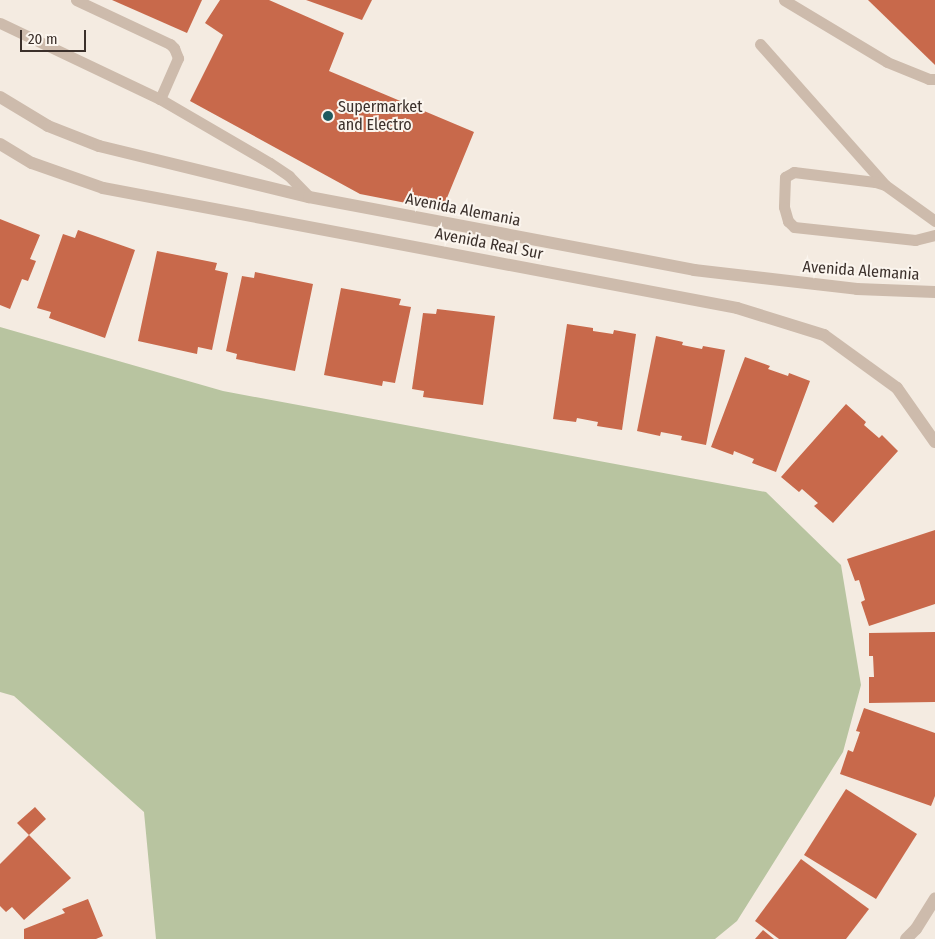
<!DOCTYPE html>
<style>
body{margin:0}
#map{position:relative;width:935px;height:939px;overflow:hidden;background:#f4ebe1;font-family:"Fira Sans Condensed",sans-serif}
div>[style]{position:absolute}
[style*='--x']{left:calc(var(--x)*1px);top:calc(var(--y)*1px);width:calc(var(--w)*1px);rotate:calc(var(--a)*1deg)}
.green>*{inset:0;background:#b8c4a0}
.building>*{inset:0;background:#c8694b}
.service>*{height:11px;margin:-5.5px;padding:0 5.5px;transform-origin:5.5px;border-radius:5.5px;background:#cdbbac}
.minor>*{height:12px;margin:-6px;padding:0 6px;transform-origin:6px;border-radius:6px;background:#cdbbac}
.tertiary>*{height:12px;margin:-6px;padding:0 6px;transform-origin:6px;border-radius:6px;background:#cdbbac}
.dots>*{width:14px;height:14px;translate:-50% -50%;box-sizing:border-box;border:2px solid #fbf5ee;border-radius:50%}
span{translate:-50% -50%;white-space:nowrap;text-align:center;line-height:1.15;-webkit-text-stroke:4px #fbf5ee;paint-order:stroke}
.poi-label{font-size:16px;color:#3b302b}
.left{translate:0 -50%;text-align:left}
.street-label{font-size:16px;color:#3b302b}
.scale{position:absolute;left:20px;top:30px;width:66px;height:22px;box-sizing:border-box;border:2px solid #3b302b;border-top:0;padding-left:6px;font-size:15px;line-height:18px;white-space:nowrap;color:#3b302b;-webkit-text-stroke:4px #fbf5ee;paint-order:stroke}
</style>
<div id="map">
<div class="green">
<i style="clip-path:polygon(0 327px,223px 391px,766px 492px,841px 565px,861px 685px,843px 752px,737px 921px,715px 939px,156px 939px,144px 812px,14px 696px,0 692px)"></i>
</div>
<div class="building">
<i style="clip-path:polygon(112px 0,202px 0,187px 33px)"></i>
<i style="clip-path:polygon(220px 0,269px 0,344px 33px,329px 71px,474px 132px,442px 210px,360px 194px,190px 101px,223px 35px,205px 23px)"></i>
<i style="clip-path:polygon(306px 0,372px 0,362px 20px)"></i>
<i style="clip-path:polygon(868px 0,935px 0,935px 65px)"></i>
<i style="clip-path:polygon(0 219px,40px 235px,30px 259px,36px 261px,28px 281px,22px 279px,10px 309px,0 305px)"></i>
<i style="clip-path:polygon(78px 230px,135px 250px,105px 338px,49px 318px,51px 312px,37px 308px,63px 234px,75px 238px)"></i>
<i style="clip-path:polygon(157px 251px,217px 263px,215px 270px,228px 273px,212px 350px,198px 347px,197px 354px,138px 341px)"></i>
<i style="clip-path:polygon(255px 272px,313px 284px,295px 371px,236px 359px,237px 354px,226px 351px,242px 276px,254px 278px)"></i>
<i style="clip-path:polygon(341px 288px,401px 299px,399px 305px,411px 307px,395px 383px,383px 381px,382px 386px,324px 375px)"></i>
<i style="clip-path:polygon(437px 309px,495px 316px,483px 405px,423px 397px,424px 391px,412px 389px,423px 313px,436px 314px)"></i>
<i style="clip-path:polygon(567px 324px,593px 328px,593px 331px,613px 334px,614px 330px,636px 334px,622px 430px,597px 426px,598px 422px,577px 418px,576px 422px,553px 419px)"></i>
<i style="clip-path:polygon(656px 336px,683px 342px,682px 345px,702px 349px,703px 346px,725px 350px,706px 445px,681px 440px,682px 436px,661px 432px,660px 436px,637px 431px)"></i>
<i style="clip-path:polygon(745px 357px,770px 366px,768px 369px,788px 376px,789px 373px,810px 381px,776px 472px,752px 463px,754px 459px,734px 451px,733px 455px,711px 447px)"></i>
<i style="clip-path:polygon(846px 404px,866px 422px,864px 425px,879px 438px,882px 435px,898px 451px,833px 523px,814px 506px,818px 503px,802px 489px,799px 492px,781px 477px)"></i>
<i style="clip-path:polygon(935px 530px,935px 604px,869px 626px,861px 602px,865px 600px,859px 580px,855px 581px,847px 559px)"></i>
<i style="clip-path:polygon(935px 632px,935px 702px,869px 703px,869px 677px,874px 677px,873px 656px,869px 656px,869px 633px)"></i>
<i style="clip-path:polygon(864px 708px,935px 733px,935px 796px,931px 806px,840px 774px,848px 750px,853px 752px,860px 732px,856px 731px)"></i>
<i style="clip-path:polygon(846px 789px,917px 834px,876px 899px,804px 855px)"></i>
<i style="clip-path:polygon(35px 807px,46px 819px,29px 835px,71px 878px,24px 920px,12px 907px,6px 912px,0 906px,0 864px,29px 835px,17px 823px)"></i>
<i style="clip-path:polygon(801px 859px,869px 909px,846px 939px,779px 939px,755px 921px)"></i>
<i style="clip-path:polygon(88px 899px,103px 936px,96px 939px,24px 939px,24px 929px,65px 913px,62px 909px)"></i>
<i style="clip-path:polygon(763px 930px,774px 939px,755px 939px)"></i>
</div>
<div class="service">
<i style="--x:76;--y:0;--w:104;--a:25.1"></i>
<i style="--x:170;--y:44;--w:6;--a:45"></i>
<i style="--x:174;--y:48;--w:11;--a:68"></i>
<i style="--x:178;--y:58;--w:45;--a:113.7"></i>
<i style="--x:784;--y:0;--w:120;--a:31"></i>
<i style="--x:887;--y:62;--w:45;--a:22"></i>
<i style="--x:929;--y:79;--w:6;--a:0"></i>
<i style="--x:0;--y:23;--w:177;--a:25.4"></i>
<i style="--x:160;--y:99;--w:127;--a:30.2"></i>
<i style="--x:270;--y:163;--w:23;--a:34"></i>
<i style="--x:289;--y:176;--w:29;--a:46"></i>
<i style="--x:760;--y:44;--w:188;--a:48.4"></i>
<i style="--x:935;--y:221;--w:62;--a:-144.2"></i>
<i style="--x:885;--y:185;--w:10;--a:-163"></i>
<i style="--x:875;--y:182;--w:82;--a:-173"></i>
<i style="--x:794;--y:172;--w:10;--a:151"></i>
<i style="--x:785;--y:177;--w:30;--a:92"></i>
<i style="--x:784;--y:207;--w:15;--a:74"></i>
<i style="--x:788;--y:221;--w:8;--a:45"></i>
<i style="--x:794;--y:227;--w:122;--a:6.1"></i>
<i style="--x:915;--y:240;--w:21;--a:-14"></i>
</div>
<div class="minor">
<i style="--x:0;--y:144;--w:37;--a:31"></i>
<i style="--x:32;--y:163;--w:75;--a:19.4"></i>
<i style="--x:103;--y:188;--w:645;--a:10.72"></i>
<i style="--x:737;--y:308;--w:91;--a:17.2"></i>
<i style="--x:824;--y:335;--w:90;--a:36"></i>
<i style="--x:897;--y:388;--w:66;--a:54.9"></i>
<i style="--x:906;--y:939;--w:14;--a:-45"></i>
<i style="--x:916;--y:929;--w:36;--a:-58"></i>
</div>
<div class="tertiary">
<i style="--x:0;--y:97;--w:56;--a:31.1"></i>
<i style="--x:48;--y:126;--w:55;--a:21.4"></i>
<i style="--x:99;--y:146;--w:216;--a:13.7"></i>
<i style="--x:309;--y:197;--w:392;--a:10.7"></i>
<i style="--x:694;--y:270;--w:164;--a:6.6"></i>
<i style="--x:857;--y:289;--w:78;--a:2.2"></i>
</div>
<div class="dots">
<i style="left:328px;top:116px;background:#1f5a5e"></i>
</div>
<div class="poi-label">
<span class="left" style="left:338px;top:116px">Supermarket<br>and Electro</span>
</div>
<div class="street-label">
<span style="left:463px;top:210px;rotate:11deg">Avenida Alemania</span>
<span style="left:489px;top:244px;rotate:11deg">Avenida Real Sur</span>
<span style="left:861px;top:271px;rotate:4deg">Avenida Alemania</span>
</div>
<div class="scale">20 m</div>
</div>
